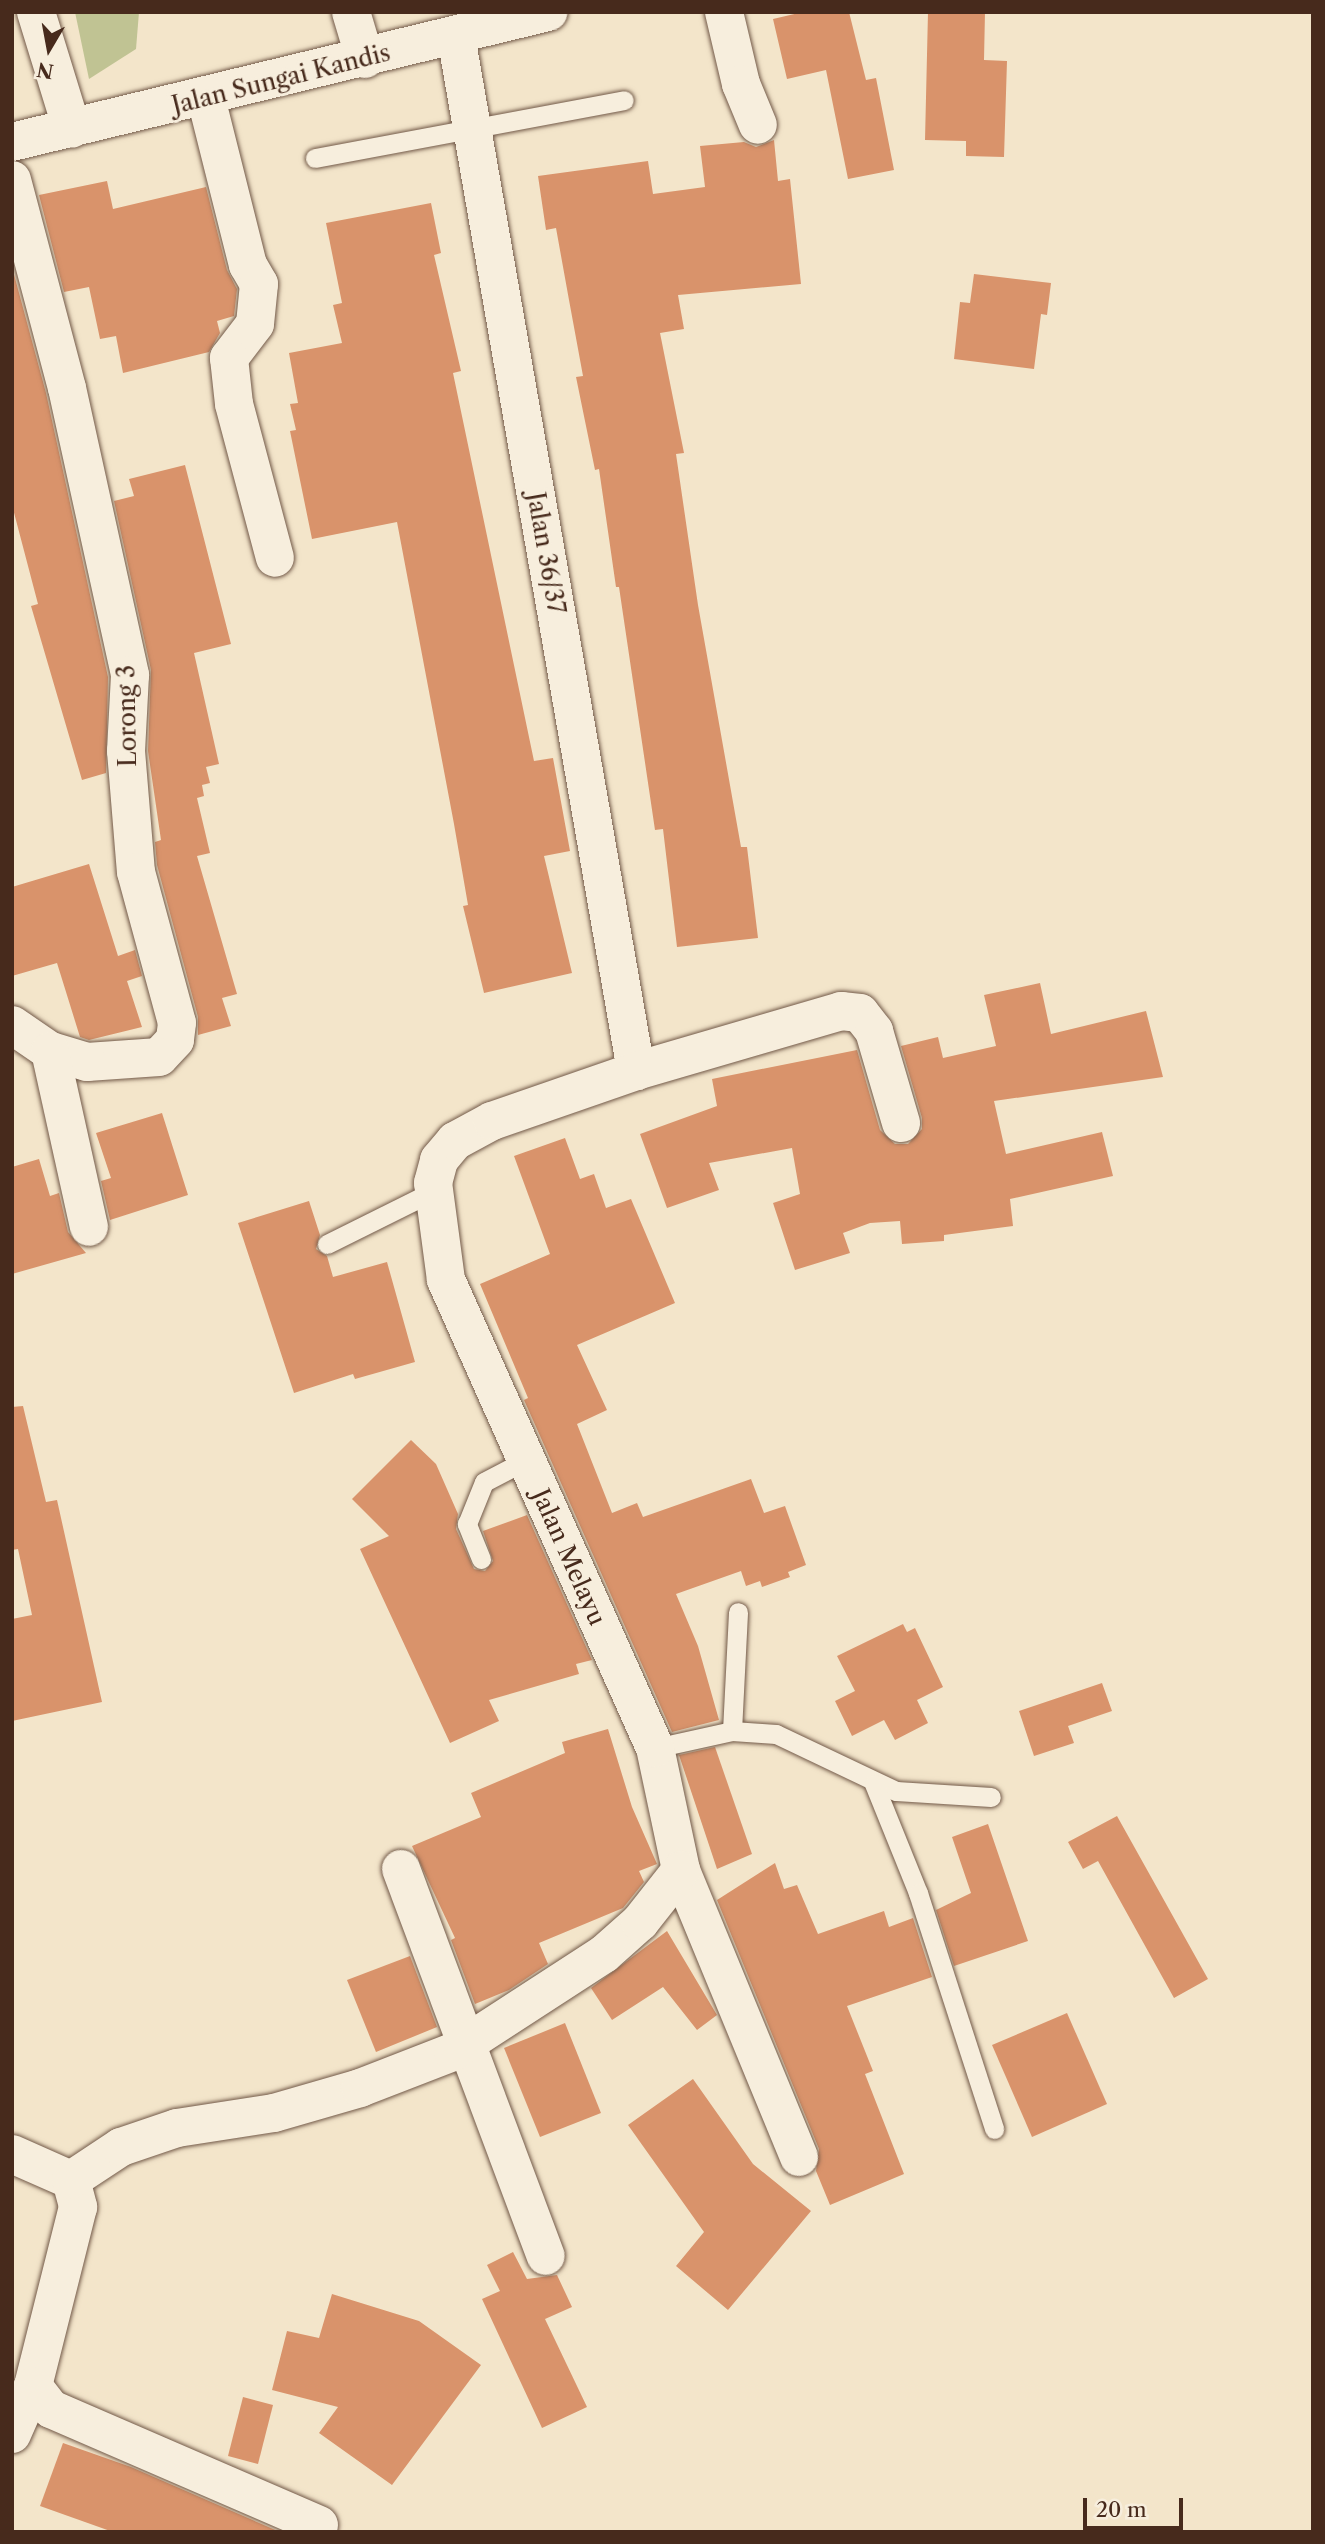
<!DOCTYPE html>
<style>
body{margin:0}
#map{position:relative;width:1325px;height:2544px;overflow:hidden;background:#f3e5ca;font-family:"Libre Caslon Text",serif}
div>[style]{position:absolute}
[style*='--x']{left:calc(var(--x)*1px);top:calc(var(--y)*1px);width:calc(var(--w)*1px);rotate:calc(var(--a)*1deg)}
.green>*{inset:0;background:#c0c393}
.building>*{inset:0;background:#d9936b}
.roads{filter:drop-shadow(0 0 2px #725948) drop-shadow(0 0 2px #725948)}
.service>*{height:19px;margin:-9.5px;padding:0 9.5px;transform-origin:9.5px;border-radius:9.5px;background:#f7eedd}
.minor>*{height:38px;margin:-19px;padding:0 19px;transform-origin:19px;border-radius:19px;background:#f7eedd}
.tertiary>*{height:38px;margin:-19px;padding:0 19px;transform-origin:19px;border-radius:19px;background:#f7eedd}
span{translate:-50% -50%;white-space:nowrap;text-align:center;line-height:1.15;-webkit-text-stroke:6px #f7eedd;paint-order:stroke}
.street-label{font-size:24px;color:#472a1c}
.frame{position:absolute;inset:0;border:14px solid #472a1c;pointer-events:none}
.north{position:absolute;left:14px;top:14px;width:70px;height:70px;-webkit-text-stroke:5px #f7eedd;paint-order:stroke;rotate:190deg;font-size:19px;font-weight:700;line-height:28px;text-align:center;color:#472a1c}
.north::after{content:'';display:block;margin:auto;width:24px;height:32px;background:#472a1c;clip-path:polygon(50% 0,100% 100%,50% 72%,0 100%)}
.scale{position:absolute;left:1083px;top:2498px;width:100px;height:32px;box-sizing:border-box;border:4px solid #472a1c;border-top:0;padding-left:9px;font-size:21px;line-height:24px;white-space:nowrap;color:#472a1c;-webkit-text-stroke:5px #f7eedd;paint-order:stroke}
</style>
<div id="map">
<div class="green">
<i style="clip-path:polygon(75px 12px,139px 12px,136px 49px,89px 79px)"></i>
</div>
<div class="building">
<i style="clip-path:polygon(803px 12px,849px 12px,866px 80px,876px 78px,894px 170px,848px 179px,826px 70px,787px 79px,773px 19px)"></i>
<i style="clip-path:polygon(928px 12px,985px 12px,984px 60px,1007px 61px,1004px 157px,966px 156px,966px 141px,925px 140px)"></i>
<i style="clip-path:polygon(774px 140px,778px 181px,790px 179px,801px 284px,678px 295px,684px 329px,660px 333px,684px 453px,676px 454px,698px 605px,741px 847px,747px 847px,758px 938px,677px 947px,663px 829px,655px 830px,619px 587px,616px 587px,599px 469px,595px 470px,576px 377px,583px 376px,569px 300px,556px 228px,546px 230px,538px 176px,648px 161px,653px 194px,705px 187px,700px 146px,744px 142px,756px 147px)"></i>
<i style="clip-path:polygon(107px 181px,113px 209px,206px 187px,227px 270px,237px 289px,234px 316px,217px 321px,220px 333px,209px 352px,123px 373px,116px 336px,100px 339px,89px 287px,64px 292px,39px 195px)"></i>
<i style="clip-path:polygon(431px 203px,441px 253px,434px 255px,461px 371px,453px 373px,534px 761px,553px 758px,570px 851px,544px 856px,572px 973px,484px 993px,463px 906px,468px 905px,454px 824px,397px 522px,312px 539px,290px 431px,296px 430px,290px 404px,298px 403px,289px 353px,342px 343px,333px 305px,342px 303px,326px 223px)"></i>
<i style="clip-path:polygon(12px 267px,46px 393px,108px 677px,106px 773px,82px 780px,31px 606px,38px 604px,12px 505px)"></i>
<i style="clip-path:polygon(974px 274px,1051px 283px,1047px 315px,1041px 314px,1034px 369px,954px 359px,960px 302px,970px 303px)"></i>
<i style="clip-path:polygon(185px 465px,231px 644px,194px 653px,219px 764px,206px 767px,210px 783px,202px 785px,204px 796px,197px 798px,210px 853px,197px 856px,237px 994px,222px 998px,231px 1026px,198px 1035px,198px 1017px,157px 865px,155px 842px,161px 840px,148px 751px,151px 670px,114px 501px,134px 496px,129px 479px)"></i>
<i style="clip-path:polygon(89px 864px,118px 956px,135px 950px,142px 976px,127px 981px,142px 1027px,89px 1040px,80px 1037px,57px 963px,12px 976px,12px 887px)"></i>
<i style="clip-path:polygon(1040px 983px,1051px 1034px,1146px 1011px,1163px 1077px,994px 1101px,1006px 1154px,1102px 1132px,1113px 1176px,1010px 1199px,1013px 1226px,944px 1235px,944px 1241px,902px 1244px,900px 1221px,870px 1223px,843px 1233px,850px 1253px,795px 1270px,773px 1203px,800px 1194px,792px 1148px,709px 1163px,719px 1190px,667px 1208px,640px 1134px,717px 1106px,712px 1079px,857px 1050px,880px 1130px,895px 1144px,908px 1144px,922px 1129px,922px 1118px,901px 1046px,938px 1037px,943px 1058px,996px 1046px,984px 995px)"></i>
<i style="clip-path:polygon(162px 1113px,188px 1195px,110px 1220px,101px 1181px,111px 1178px,96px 1133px)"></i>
<i style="clip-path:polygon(565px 1138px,580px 1179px,594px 1174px,606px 1208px,631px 1199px,675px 1303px,577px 1345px,607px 1410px,577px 1424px,612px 1513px,637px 1503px,643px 1517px,751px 1479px,764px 1513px,785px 1506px,806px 1565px,788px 1572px,790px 1577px,762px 1587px,760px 1581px,746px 1586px,741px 1571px,676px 1594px,698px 1646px,719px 1720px,672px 1732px,524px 1400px,528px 1398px,480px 1284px,550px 1254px,514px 1156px)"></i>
<i style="clip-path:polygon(39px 1159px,50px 1196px,59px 1193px,68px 1232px,86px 1253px,12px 1274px,12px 1167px)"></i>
<i style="clip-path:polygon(309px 1201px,320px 1235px,316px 1249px,327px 1256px,333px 1277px,387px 1262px,415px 1362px,355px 1379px,353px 1374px,294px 1393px,238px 1223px)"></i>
<i style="clip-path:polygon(23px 1406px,46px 1502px,57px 1500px,102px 1702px,12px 1721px,12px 1619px,32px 1615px,18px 1549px,12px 1550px,12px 1407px)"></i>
<i style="clip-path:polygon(411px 1440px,436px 1464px,458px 1514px,456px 1529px,474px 1569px,485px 1571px,493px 1561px,483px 1531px,527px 1515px,592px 1660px,576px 1664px,579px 1674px,489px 1700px,499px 1721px,450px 1743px,360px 1549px,389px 1536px,352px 1499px)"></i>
<i style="clip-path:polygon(903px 1624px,907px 1632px,915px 1628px,943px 1687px,917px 1700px,928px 1723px,895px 1740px,884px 1720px,852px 1736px,835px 1701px,855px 1691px,837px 1656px)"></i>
<i style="clip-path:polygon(1102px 1683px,1112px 1711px,1068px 1726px,1074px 1743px,1034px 1756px,1019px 1711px)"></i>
<i style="clip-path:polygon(608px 1729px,632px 1807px,657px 1864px,639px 1871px,644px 1882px,623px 1908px,539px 1943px,548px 1964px,509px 1990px,475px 2004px,451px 1940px,455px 1938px,412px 1846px,481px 1817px,471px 1793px,565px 1753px,562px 1742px)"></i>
<i style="clip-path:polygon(715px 1747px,752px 1854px,717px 1869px,679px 1755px)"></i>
<i style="clip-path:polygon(1117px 1816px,1208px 1979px,1174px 1998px,1098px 1861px,1083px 1869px,1068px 1842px)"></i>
<i style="clip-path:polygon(988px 1824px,1028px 1941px,954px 1966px,936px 1910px,971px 1893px,952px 1837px)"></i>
<i style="clip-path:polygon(775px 1863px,784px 1889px,797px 1885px,818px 1934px,884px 1911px,889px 1927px,913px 1918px,932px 1977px,847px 2006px,873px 2071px,865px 2074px,904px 2174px,830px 2205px,816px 2171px,819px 2149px,717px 1900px)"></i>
<i style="clip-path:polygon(667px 1931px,717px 2015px,697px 2030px,663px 1987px,612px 2020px,591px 1988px)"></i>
<i style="clip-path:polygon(410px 1956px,437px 2027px,376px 2052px,347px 1980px)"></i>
<i style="clip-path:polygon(1067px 2013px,1107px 2104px,1032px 2137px,992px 2045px)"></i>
<i style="clip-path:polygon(565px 2023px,601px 2113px,540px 2137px,504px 2048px)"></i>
<i style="clip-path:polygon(693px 2079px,753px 2164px,811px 2211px,728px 2310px,676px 2266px,704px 2232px,628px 2125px)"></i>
<i style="clip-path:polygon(513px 2252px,527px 2279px,557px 2275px,572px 2307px,545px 2319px,587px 2407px,542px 2428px,482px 2299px,500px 2291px,487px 2265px)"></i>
<i style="clip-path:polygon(332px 2294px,419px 2321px,481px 2365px,392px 2485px,319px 2433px,338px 2407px,272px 2390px,287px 2331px,319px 2338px)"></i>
<i style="clip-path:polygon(243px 2397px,273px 2405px,258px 2464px,228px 2456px)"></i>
<i style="clip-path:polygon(63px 2443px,131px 2467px,280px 2532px,113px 2532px,40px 2506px)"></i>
</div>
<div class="roads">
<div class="service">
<i style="--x:315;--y:158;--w:314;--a:-10.6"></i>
<i style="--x:327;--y:1244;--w:119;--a:-26.4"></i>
<i style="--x:481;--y:1559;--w:38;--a:-112"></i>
<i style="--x:467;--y:1524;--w:45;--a:-68"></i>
<i style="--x:484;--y:1482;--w:47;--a:-27.6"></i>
<i style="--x:732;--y:1731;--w:119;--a:-87.1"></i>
<i style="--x:655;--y:1748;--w:79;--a:-12.4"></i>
<i style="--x:732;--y:1731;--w:44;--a:3.9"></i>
<i style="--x:776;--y:1734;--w:133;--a:25.4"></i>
<i style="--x:896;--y:1791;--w:95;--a:3.6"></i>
<i style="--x:874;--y:1784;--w:118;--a:68"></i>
<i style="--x:918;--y:1893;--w:248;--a:72.1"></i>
</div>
<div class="minor">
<i style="--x:36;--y:12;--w:122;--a:72.9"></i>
<i style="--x:351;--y:12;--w:49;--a:73.4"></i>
<i style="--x:724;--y:12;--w:74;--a:76.7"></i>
<i style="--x:741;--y:84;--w:44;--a:67.5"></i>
<i style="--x:456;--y:36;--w:1051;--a:80.13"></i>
<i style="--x:206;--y:98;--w:172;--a:75.9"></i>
<i style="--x:248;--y:265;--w:22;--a:60"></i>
<i style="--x:259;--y:284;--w:40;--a:95.7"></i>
<i style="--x:255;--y:324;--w:43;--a:127.4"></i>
<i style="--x:229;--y:358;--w:46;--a:83.8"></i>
<i style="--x:234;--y:404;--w:159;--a:75.1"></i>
<i style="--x:12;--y:180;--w:215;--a:75.2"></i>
<i style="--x:67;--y:388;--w:294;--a:77.6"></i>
<i style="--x:130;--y:675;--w:76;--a:93"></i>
<i style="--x:126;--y:751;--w:121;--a:85.3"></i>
<i style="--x:136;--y:872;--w:156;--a:74.8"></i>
<i style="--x:177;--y:1023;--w:17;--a:97"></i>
<i style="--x:175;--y:1040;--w:23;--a:133"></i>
<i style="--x:159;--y:1057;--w:72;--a:176"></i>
<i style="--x:87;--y:1062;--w:39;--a:-163"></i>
<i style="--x:12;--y:1025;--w:46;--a:34.4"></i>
<i style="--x:50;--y:1051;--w:180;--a:77.5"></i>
<i style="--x:401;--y:1869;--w:413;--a:69.5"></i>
<i style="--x:12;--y:2154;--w:64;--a:23.8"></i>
<i style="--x:71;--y:2180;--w:28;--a:75"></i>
<i style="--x:78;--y:2207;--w:185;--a:104.1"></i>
<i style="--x:33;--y:2386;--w:29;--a:52"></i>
<i style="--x:51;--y:2409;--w:292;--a:23.4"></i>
<i style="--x:799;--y:2157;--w:310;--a:-112.4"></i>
<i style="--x:681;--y:1870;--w:125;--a:-102"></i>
<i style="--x:655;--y:1748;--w:513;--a:-114.06"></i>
<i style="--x:446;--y:1280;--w:98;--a:-97.6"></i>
<i style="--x:433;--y:1183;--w:24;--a:-75"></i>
<i style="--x:439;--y:1160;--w:25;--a:-50"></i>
<i style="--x:455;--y:1141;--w:42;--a:-28.4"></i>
<i style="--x:492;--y:1121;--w:152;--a:-19.1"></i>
<i style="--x:636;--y:1071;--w:214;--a:-16.3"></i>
<i style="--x:841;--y:1011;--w:19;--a:6"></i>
<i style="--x:860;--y:1013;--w:23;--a:52"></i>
<i style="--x:874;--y:1031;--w:96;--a:73.6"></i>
<i style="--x:71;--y:2180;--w:60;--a:-33.4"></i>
<i style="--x:121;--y:2147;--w:59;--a:-18.7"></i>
<i style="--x:177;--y:2128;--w:98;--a:-8.8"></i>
<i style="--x:274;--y:2113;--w:90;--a:-16.2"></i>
<i style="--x:360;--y:2088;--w:100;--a:-21.2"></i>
<i style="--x:453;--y:2052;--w:180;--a:-33"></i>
<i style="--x:604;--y:1954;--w:48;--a:-41.6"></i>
<i style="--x:640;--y:1922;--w:66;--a:-51.7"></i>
<i style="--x:12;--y:2434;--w:52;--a:-66.4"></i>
</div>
<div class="tertiary">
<i style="--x:12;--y:142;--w:552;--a:-13.63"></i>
</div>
</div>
<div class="street-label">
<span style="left:281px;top:79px;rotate:-14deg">Jalan Sungai Kandis</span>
<span style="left:546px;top:553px;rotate:80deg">Jalan 36/37</span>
<span style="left:127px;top:716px;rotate:-91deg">Lorong 3</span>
<span style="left:569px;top:1557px;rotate:66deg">Jalan Melayu</span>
</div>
<div class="frame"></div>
<div class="north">N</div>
<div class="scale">20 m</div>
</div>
